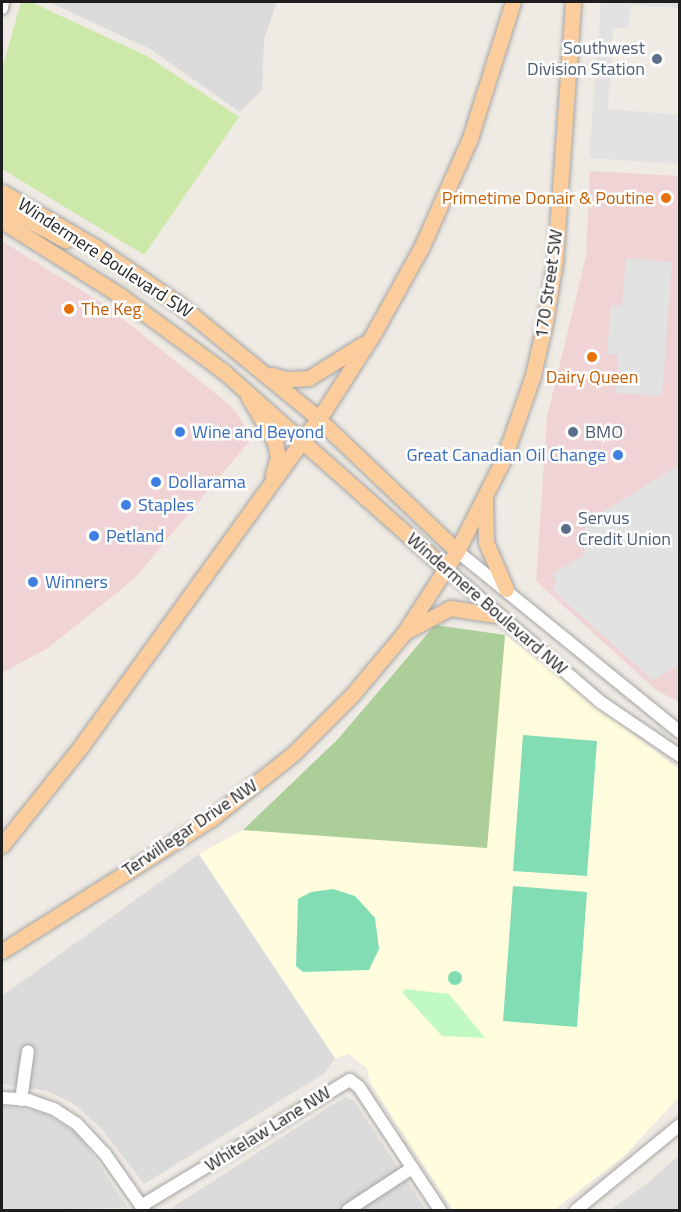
<!DOCTYPE html>
<style>
body{margin:0}
#map{position:relative;width:681px;height:1212px;overflow:hidden;background:#efebe4;font-family:"Titillium Web",sans-serif}
div>[style]{position:absolute}
[style*='--x']{left:calc(var(--x)*1px);top:calc(var(--y)*1px);width:calc(var(--w)*1px);rotate:calc(var(--a)*1deg)}
.residential>*{inset:0;background:#dcdbdb}
.commercial>*{inset:0;background:#f0d3d4}
.education>*{inset:0;background:#fffddd}
.grass>*{inset:0;background:#cce9aa}
.forest>*{inset:0;background:#acce99}
.park>*{inset:0;background:#c1f9c2}
.pitch>*{inset:0;background:#82ddb5}
.round{border-radius:50%}
.parking>*{inset:0;background:#e2e2e2}
.roads{filter:drop-shadow(0 0 2px #a5a5a5) drop-shadow(0 0 2px #a5a5a5)}
.minor>*{height:12px;margin:-6px;padding:0 6px;transform-origin:6px;border-radius:6px;background:#fff}
.major>*{height:15px;margin:-7.5px;padding:0 7.5px;transform-origin:7.5px;border-radius:7.5px;background:#fbcd9d}
.dots>*{width:16px;height:16px;translate:-50% -50%;box-sizing:border-box;border:3px solid #fff;border-radius:50%}
span{translate:-50% -50%;white-space:nowrap;text-align:center;line-height:1.15;-webkit-text-stroke:5px #fff;paint-order:stroke}
.service-label{font-size:18px;color:#4e5e75}
.right{translate:-100% -50%;text-align:right}
.left{translate:0 -50%;text-align:left}
.food-label{font-size:18px;color:#c56008}
.street-label{font-size:18px;color:#1e1e1e}
.shop-label{font-size:18px;color:#366cbe}
.frame{position:absolute;inset:0;border:3px solid #1e1e1e;pointer-events:none}
</style>
<div id="map">
<div class="residential">
<i style="clip-path:polygon(49px 2px,277px 2px,264px 39px,262px 90px,240px 112px,150px 49px)"></i>
<i style="clip-path:polygon(199px 854px,335px 1058px,325px 1073px,144px 1184px,101px 1128px,74px 1104px,47px 1091px,2px 1084px,2px 996px)"></i>
<i style="clip-path:polygon(345px 1097px,354px 1101px,426px 1210px,168px 1210px)"></i>
<i style="clip-path:polygon(3px 1106px,44px 1113px,80px 1136px,128px 1208px,2px 1210px)"></i>
<i style="clip-path:polygon(679px 1155px,679px 1210px,610px 1210px,649px 1182px)"></i>
</div>
<div class="commercial">
<i style="clip-path:polygon(590px 171px,679px 176px,679px 702px,656px 690px,536px 581px,547px 417px,586px 256px)"></i>
<i style="clip-path:polygon(2px 241px,108px 307px,231px 406px,253px 437px,134px 579px,48px 648px,2px 673px)"></i>
</div>
<div class="education">
<i style="clip-path:polygon(505px 635px,679px 769px,679px 1097px,624px 1156px,554px 1210px,453px 1210px,370px 1083px,367px 1068px,349px 1054px,335px 1058px,199px 854px,243px 830px,487px 848px)"></i>
</div>
<div class="grass">
<i style="clip-path:polygon(21px 2px,31px 2px,147px 56px,239px 117px,144px 255px,2px 169px,2px 69px)"></i>
</div>
<div class="forest">
<i style="clip-path:polygon(435px 625px,505px 635px,487px 848px,243px 830px,338px 739px)"></i>
</div>
<div class="park">
<i style="clip-path:polygon(404px 989px,449px 994px,485px 1038px,442px 1036px,403px 993px)"></i>
</div>
<div class="pitch">
<i style="clip-path:polygon(523px 735px,597px 741px,587px 876px,513px 871px)"></i>
<i style="clip-path:polygon(513px 886px,587px 892px,577px 1027px,503px 1021px)"></i>
<i style="clip-path:polygon(333px 889px,355px 896px,375px 918px,379px 949px,369px 970px,303px 972px,296px 966px,298px 899px,311px 892px)"></i>
<i class="round" style="left:448px;top:971px;width:14px;height:14px"></i>
</div>
<div class="parking">
<i style="clip-path:polygon(601px 2px,679px 2px,679px 8px,631px 5px,628px 28px,613px 28px,608px 109px,679px 115px,679px 164px,589px 158px)"></i>
<i style="clip-path:polygon(626px 258px,672px 262px,662px 396px,616px 393px,618px 355px,607px 354px,611px 306px,622px 306px)"></i>
<i style="clip-path:polygon(679px 465px,679px 665px,653px 680px,552px 590px,557px 583px,552px 574px,584px 555px,585px 523px)"></i>
</div>
<div class="roads">
<div class="minor">
<i style="--x:2;--y:8;--w:6;--a:-81"></i>
<i style="--x:457;--y:551;--w:287;--a:39.1"></i>
<i style="--x:446;--y:569;--w:206;--a:40.7"></i>
<i style="--x:602;--y:703;--w:94;--a:34.2"></i>
<i style="--x:2;--y:1098;--w:26;--a:4"></i>
<i style="--x:28;--y:1100;--w:28;--a:19"></i>
<i style="--x:54;--y:1109;--w:27;--a:33"></i>
<i style="--x:77;--y:1124;--w:41;--a:47"></i>
<i style="--x:105;--y:1154;--w:68;--a:55.1"></i>
<i style="--x:21;--y:1100;--w:49;--a:-81.9"></i>
<i style="--x:141;--y:1206;--w:244;--a:-31.1"></i>
<i style="--x:350;--y:1080;--w:11;--a:38"></i>
<i style="--x:359;--y:1087;--w:147;--a:56.6"></i>
<i style="--x:348;--y:1210;--w:77;--a:-33.3"></i>
<i style="--x:576;--y:1210;--w:134;--a:-39.3"></i>
</div>
<div class="major">
<i style="--x:2;--y:192;--w:110;--a:30.5"></i>
<i style="--x:97;--y:248;--w:101;--a:34.5"></i>
<i style="--x:180;--y:305;--w:171;--a:39.3"></i>
<i style="--x:312;--y:413;--w:200;--a:43.6"></i>
<i style="--x:2;--y:206;--w:72;--a:28.4"></i>
<i style="--x:2;--y:221;--w:141;--a:32.2"></i>
<i style="--x:121;--y:296;--w:127;--a:36.3"></i>
<i style="--x:223;--y:371;--w:298;--a:41.6"></i>
<i style="--x:272;--y:375;--w:15;--a:16"></i>
<i style="--x:286;--y:379;--w:23;--a:-2"></i>
<i style="--x:309;--y:378;--w:64;--a:-32.2"></i>
<i style="--x:248;--y:396;--w:53;--a:59.6"></i>
<i style="--x:275;--y:442;--w:15;--a:79"></i>
<i style="--x:278;--y:457;--w:19;--a:106"></i>
<i style="--x:485;--y:500;--w:42;--a:88.6"></i>
<i style="--x:486;--y:542;--w:51;--a:66.9"></i>
<i style="--x:409;--y:630;--w:47;--a:-28.2"></i>
<i style="--x:450;--y:608;--w:46;--a:8.8"></i>
<i style="--x:2;--y:845;--w:123;--a:-51.3"></i>
<i style="--x:79;--y:749;--w:417;--a:-54.1"></i>
<i style="--x:324;--y:411;--w:89;--a:-57.4"></i>
<i style="--x:372;--y:336;--w:103;--a:-60.9"></i>
<i style="--x:422;--y:246;--w:118;--a:-66"></i>
<i style="--x:470;--y:138;--w:143;--a:-72.5"></i>
<i style="--x:2;--y:951;--w:249;--a:-32.3"></i>
<i style="--x:212;--y:818;--w:105;--a:-38.4"></i>
<i style="--x:294;--y:753;--w:82;--a:-45"></i>
<i style="--x:352;--y:695;--w:81;--a:-50"></i>
<i style="--x:404;--y:633;--w:98;--a:-57.1"></i>
<i style="--x:457;--y:551;--w:104;--a:-63.2"></i>
<i style="--x:504;--y:458;--w:88;--a:-70.7"></i>
<i style="--x:533;--y:375;--w:54;--a:-77.2"></i>
<i style="--x:545;--y:322;--w:62;--a:-80.7"></i>
<i style="--x:555;--y:261;--w:260;--a:-86"></i>
</div>
</div>
<div class="dots">
<i style="left:657px;top:59px;background:#5c6f8a"></i>
<i style="left:666px;top:198px;background:#e8710a"></i>
<i style="left:69px;top:309px;background:#e8710a"></i>
<i style="left:592px;top:357px;background:#e8710a"></i>
<i style="left:180px;top:432px;background:#3f7fe0"></i>
<i style="left:573px;top:432px;background:#5c6f8a"></i>
<i style="left:618px;top:455px;background:#3f7fe0"></i>
<i style="left:156px;top:482px;background:#3f7fe0"></i>
<i style="left:126px;top:505px;background:#3f7fe0"></i>
<i style="left:566px;top:529px;background:#5c6f8a"></i>
<i style="left:94px;top:536px;background:#3f7fe0"></i>
<i style="left:33px;top:582px;background:#3f7fe0"></i>
</div>
<div class="service-label">
<span class="right" style="left:645px;top:59px">Southwest<br>Division Station</span>
<span class="left" style="left:585px;top:432px">BMO</span>
<span class="left" style="left:578px;top:529px">Servus<br>Credit Union</span>
</div>
<div class="food-label">
<span class="right" style="left:654px;top:198px">Primetime Donair &amp; Poutine</span>
<span class="left" style="left:81px;top:309px">The Keg</span>
<span style="left:592px;top:377px">Dairy Queen</span>
</div>
<div class="street-label">
<span style="left:105px;top:258px;rotate:33deg">Windermere Boulevard SW</span>
<span style="left:549px;top:284px;rotate:-82deg">170 Street SW</span>
<span style="left:487px;top:604px;rotate:41deg">Windermere Boulevard NW</span>
<span style="left:190px;top:828px;rotate:-34deg">Terwillegar Drive NW</span>
<span style="left:268px;top:1129px;rotate:-32deg">Whitelaw Lane NW</span>
</div>
<div class="shop-label">
<span class="left" style="left:192px;top:432px">Wine and Beyond</span>
<span class="right" style="left:606px;top:455px">Great Canadian Oil Change</span>
<span class="left" style="left:168px;top:482px">Dollarama</span>
<span class="left" style="left:138px;top:505px">Staples</span>
<span class="left" style="left:106px;top:536px">Petland</span>
<span class="left" style="left:45px;top:582px">Winners</span>
</div>
<div class="frame"></div>
</div>
